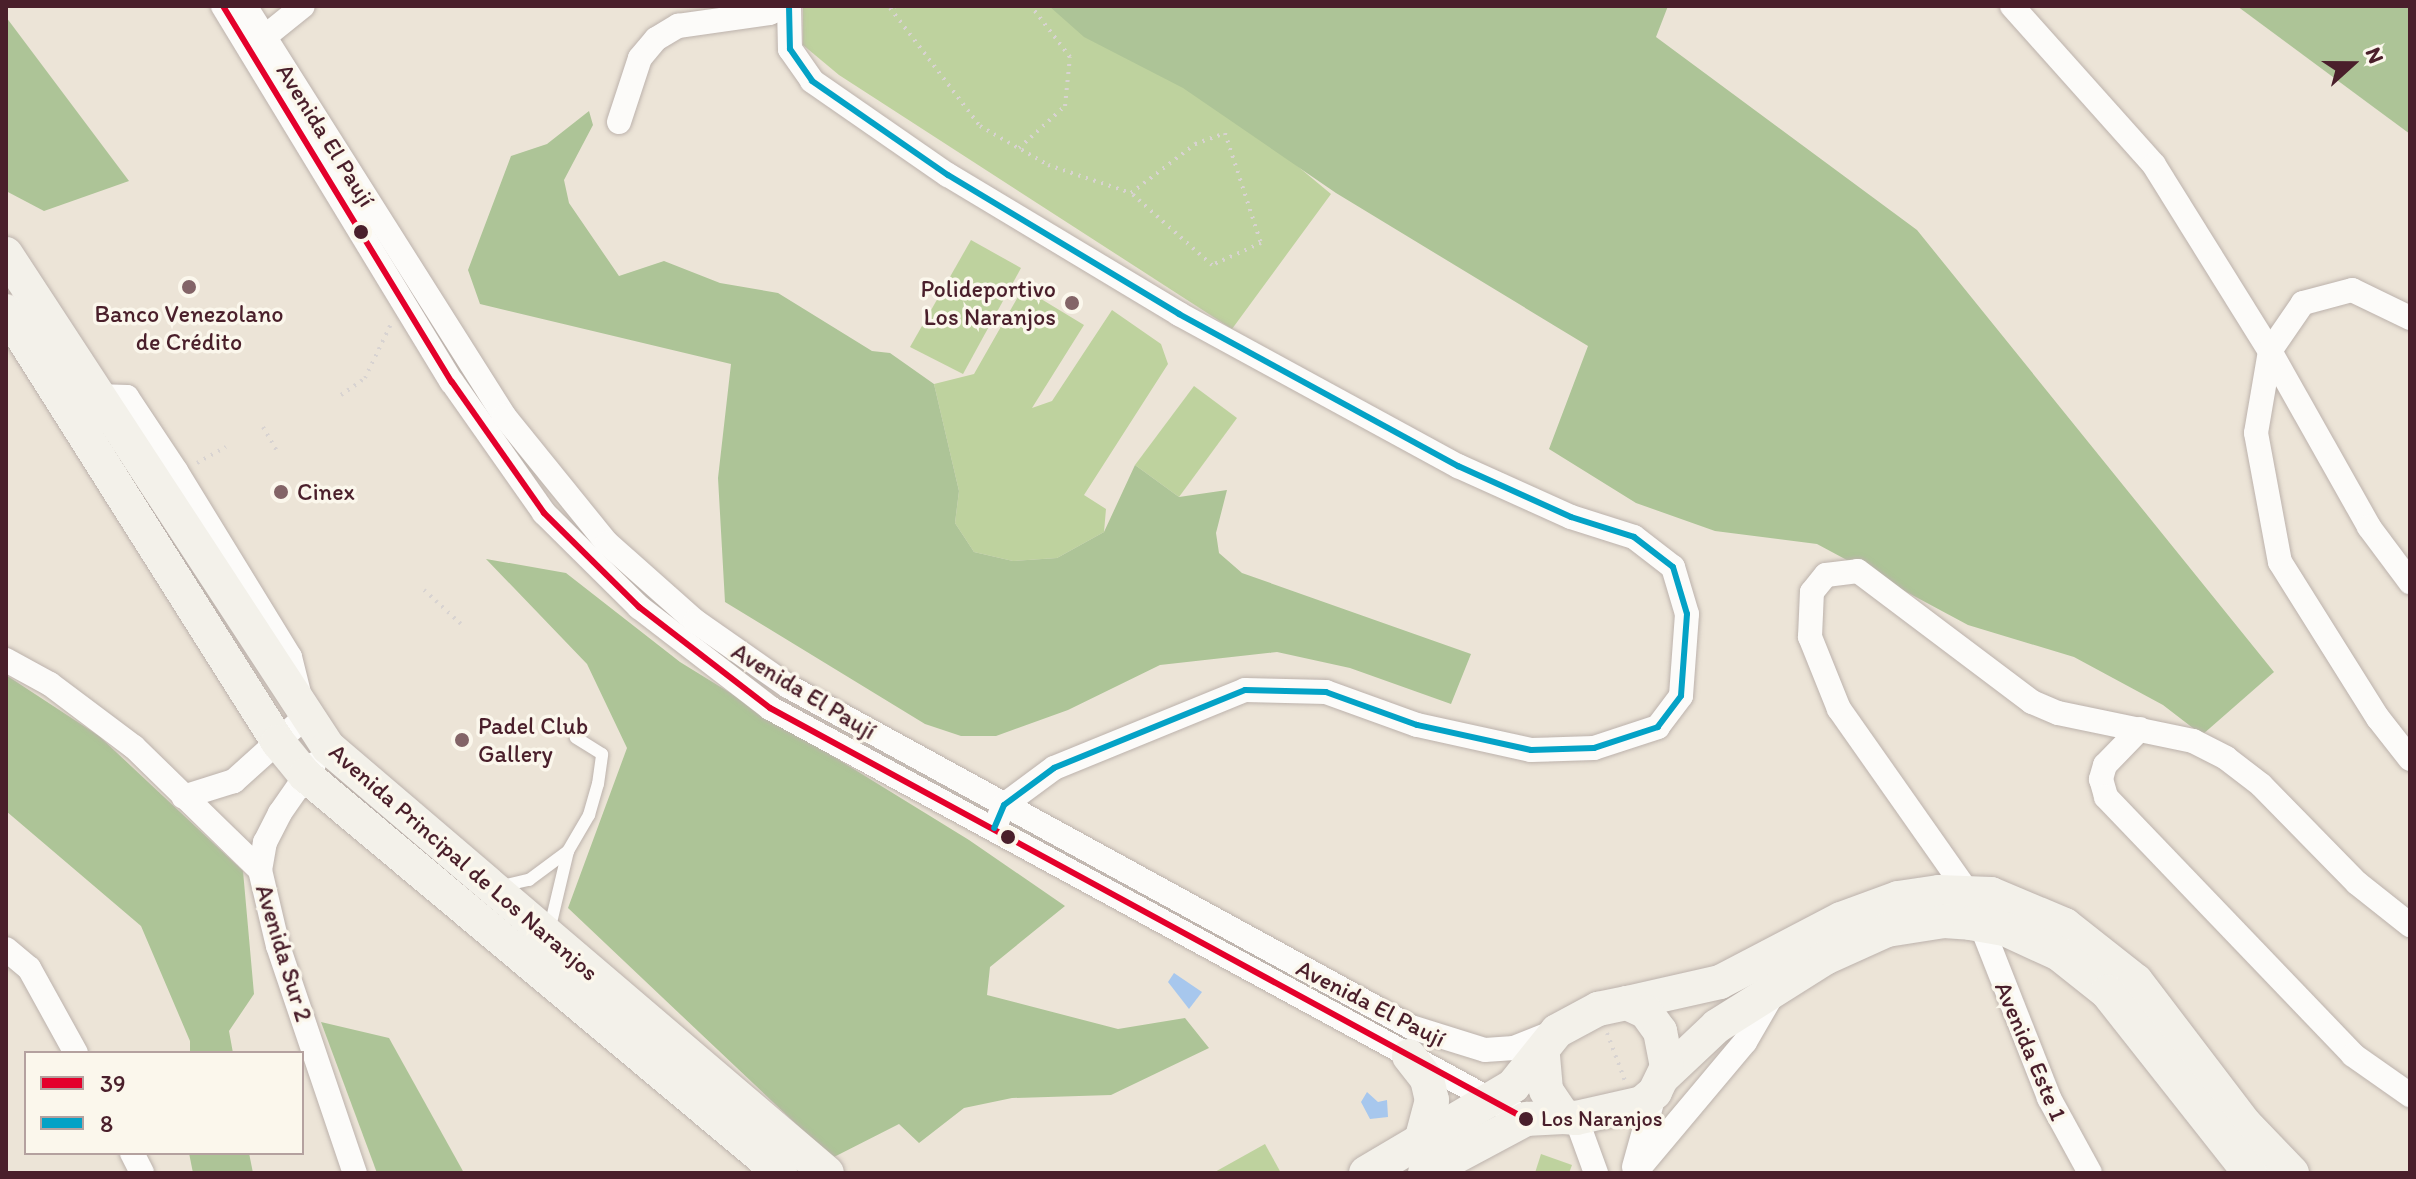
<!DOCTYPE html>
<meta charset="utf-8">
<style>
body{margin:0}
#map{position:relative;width:2416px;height:1179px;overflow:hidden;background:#ece4d7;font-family:Itim,sans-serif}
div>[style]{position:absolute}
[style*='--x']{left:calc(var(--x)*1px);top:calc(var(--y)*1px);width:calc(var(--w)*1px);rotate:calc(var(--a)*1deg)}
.green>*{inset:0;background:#bed29e}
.forest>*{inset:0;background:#adc497}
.water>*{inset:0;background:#a7c7ed}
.path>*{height:4px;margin-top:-2px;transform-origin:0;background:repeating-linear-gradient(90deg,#d8d3d1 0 2px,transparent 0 8px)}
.roads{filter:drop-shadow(0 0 2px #bcb2ac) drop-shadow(0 0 2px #bcb2ac)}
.service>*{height:12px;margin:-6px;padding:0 6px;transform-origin:6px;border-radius:6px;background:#fcfbf9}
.minor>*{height:24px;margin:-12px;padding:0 12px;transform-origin:12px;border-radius:12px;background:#fcfbf9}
.secondary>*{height:34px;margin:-17px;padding:0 17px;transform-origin:17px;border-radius:17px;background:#f3f1ea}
.bus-1>*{height:6px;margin:-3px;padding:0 3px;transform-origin:3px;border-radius:3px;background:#e4002b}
.bus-2>*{height:6px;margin:-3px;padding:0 3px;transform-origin:3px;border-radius:3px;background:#04a2c6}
.dots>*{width:22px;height:22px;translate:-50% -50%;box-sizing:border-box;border:4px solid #fbf7ec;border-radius:50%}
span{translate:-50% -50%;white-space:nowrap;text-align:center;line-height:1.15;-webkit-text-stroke:7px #fbf7ec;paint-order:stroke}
.bus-label{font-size:22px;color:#4a1f2b}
.left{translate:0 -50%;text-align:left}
.street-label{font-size:24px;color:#4a1f2b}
.poi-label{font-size:24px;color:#4a1f2b}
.right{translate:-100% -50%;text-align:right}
.frame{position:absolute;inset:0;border:8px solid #4a1f2b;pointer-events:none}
.legend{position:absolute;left:24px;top:1051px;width:280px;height:104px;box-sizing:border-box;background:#fbf7ec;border:2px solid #b4a19f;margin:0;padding:10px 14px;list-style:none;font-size:24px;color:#4a1f2b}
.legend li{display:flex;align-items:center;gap:16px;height:40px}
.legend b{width:40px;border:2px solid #b4a19f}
.north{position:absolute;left:2312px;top:24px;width:80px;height:80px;-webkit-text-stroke:6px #fbf7ec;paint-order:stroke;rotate:69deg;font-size:22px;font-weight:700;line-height:32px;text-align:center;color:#4a1f2b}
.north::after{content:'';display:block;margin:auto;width:28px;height:36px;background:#4a1f2b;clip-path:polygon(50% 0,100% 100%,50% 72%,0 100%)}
</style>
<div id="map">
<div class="green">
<i style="clip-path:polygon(803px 6px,1115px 6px,1123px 21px,1331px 194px,1232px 329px,839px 75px,803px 45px)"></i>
<i style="clip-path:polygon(971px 240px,1021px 268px,963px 374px,910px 347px)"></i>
<i style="clip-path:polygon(1023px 288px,1084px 325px,1032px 408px,1052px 401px,1112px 310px,1161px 344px,1168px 364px,1084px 495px,1106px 509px,1104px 532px,1057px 558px,1013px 561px,974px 552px,955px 523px,959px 491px,934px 384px,974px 374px)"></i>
<i style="clip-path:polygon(1194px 386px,1237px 418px,1179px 497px,1135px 465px)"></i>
<i style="clip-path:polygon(1265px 1144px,1281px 1173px,1213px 1173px)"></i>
<i style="clip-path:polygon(1541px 1154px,1572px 1165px,1569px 1173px,1535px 1173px)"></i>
</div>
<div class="forest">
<i style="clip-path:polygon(1049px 6px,1668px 6px,1656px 37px,1917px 230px,2274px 672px,2202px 735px,2163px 705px,2074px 657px,1968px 625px,1817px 544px,1715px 531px,1636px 503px,1549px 449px,1588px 346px,1336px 193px,1183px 88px,1084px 37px)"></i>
<i style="clip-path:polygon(2237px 6px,2410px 6px,2410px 134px,2368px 103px)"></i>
<i style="clip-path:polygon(6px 17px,129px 181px,44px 211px,6px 191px)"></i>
<i style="clip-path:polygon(589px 111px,593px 125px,564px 180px,569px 203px,619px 276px,664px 261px,720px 283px,778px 293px,872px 351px,890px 353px,934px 384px,959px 491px,955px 523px,974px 552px,1013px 561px,1057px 558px,1104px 532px,1135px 465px,1179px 497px,1227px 490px,1216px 533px,1219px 553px,1242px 573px,1471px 654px,1451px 704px,1350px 668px,1277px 652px,1160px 665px,1068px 710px,996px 736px,961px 736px,925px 724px,725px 602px,718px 478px,731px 364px,480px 304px,468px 270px,511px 156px,547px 144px)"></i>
<i style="clip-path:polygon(486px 559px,566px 573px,680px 662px,969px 840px,1065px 906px,990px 967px,987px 995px,1118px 1029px,1185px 1018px,1209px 1048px,1111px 1095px,1012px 1098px,964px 1108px,919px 1143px,899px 1124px,832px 1158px,568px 908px,627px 748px,587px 664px)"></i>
<i style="clip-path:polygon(6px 675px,99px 736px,243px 871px,254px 994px,229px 1031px,233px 1053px,190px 1053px,190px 1041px,141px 926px,6px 811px)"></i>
<i style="clip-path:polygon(321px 1022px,389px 1038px,464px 1173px,377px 1173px)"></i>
<i style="clip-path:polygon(189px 1153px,249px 1153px,253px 1173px,193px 1173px)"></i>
</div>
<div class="water">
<i style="clip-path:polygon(1174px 973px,1202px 992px,1189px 1009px,1168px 982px)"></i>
<i style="clip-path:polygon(1367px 1092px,1378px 1102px,1387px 1100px,1388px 1117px,1370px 1119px,1361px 1102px)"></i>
</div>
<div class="path">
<i style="--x:896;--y:6;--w:6;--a:162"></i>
<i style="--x:890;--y:8;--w:148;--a:52.7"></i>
<i style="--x:980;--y:126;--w:78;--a:29.8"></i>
<i style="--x:1048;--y:165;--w:88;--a:18.6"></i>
<i style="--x:1225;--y:133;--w:116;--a:71.9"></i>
<i style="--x:1261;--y:243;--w:54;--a:155.8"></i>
<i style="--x:1212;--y:265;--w:108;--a:-138.4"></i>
<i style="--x:1131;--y:193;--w:81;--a:-37.4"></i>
<i style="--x:1195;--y:144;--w:32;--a:-20"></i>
<i style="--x:1019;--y:148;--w:62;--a:-42.4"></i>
<i style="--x:1065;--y:106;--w:49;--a:-84.2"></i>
<i style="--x:1070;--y:57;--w:64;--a:-127.4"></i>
<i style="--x:341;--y:395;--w:29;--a:-35"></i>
<i style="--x:365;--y:378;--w:60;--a:-64.3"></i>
<i style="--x:263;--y:427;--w:28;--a:60"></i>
<i style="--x:197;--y:463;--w:33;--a:-29"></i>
<i style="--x:424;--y:590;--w:50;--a:42.6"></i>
<i style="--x:1607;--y:1033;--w:51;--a:69.4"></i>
</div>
<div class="roads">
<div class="service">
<i style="--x:502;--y:886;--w:28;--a:-13"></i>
<i style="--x:529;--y:880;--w:49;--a:-36.6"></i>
<i style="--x:549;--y:931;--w:82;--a:-76.6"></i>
<i style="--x:568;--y:851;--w:42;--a:-59.7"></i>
<i style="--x:589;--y:815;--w:32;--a:-74"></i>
<i style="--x:598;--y:784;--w:30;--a:-82"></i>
<i style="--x:602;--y:754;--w:31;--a:-148"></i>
</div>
<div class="minor">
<i style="--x:223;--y:6;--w:440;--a:58.7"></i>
<i style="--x:452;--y:382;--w:160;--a:54.9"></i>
<i style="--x:544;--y:513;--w:134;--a:44.7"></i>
<i style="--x:639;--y:607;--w:165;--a:37.6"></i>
<i style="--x:770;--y:708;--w:860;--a:28.53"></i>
<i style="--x:245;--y:6;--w:485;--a:57.7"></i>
<i style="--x:504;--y:416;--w:164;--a:51"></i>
<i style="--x:607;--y:543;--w:118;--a:41.6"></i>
<i style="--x:695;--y:621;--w:113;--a:35"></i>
<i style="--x:788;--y:686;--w:710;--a:28.69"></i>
<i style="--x:1411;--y:1027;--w:77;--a:17.3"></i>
<i style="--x:1485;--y:1050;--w:29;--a:-4"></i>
<i style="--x:1514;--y:1048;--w:40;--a:-22"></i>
<i style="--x:789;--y:6;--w:43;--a:88.7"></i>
<i style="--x:790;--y:49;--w:39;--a:55"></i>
<i style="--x:812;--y:81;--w:165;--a:34.7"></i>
<i style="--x:948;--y:175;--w:270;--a:31"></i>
<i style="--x:1179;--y:314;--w:318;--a:28.6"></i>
<i style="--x:1458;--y:466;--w:124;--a:24.3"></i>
<i style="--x:1571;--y:517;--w:66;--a:17.6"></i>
<i style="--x:1634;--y:537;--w:49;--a:37.6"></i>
<i style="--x:1673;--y:567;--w:49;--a:73.4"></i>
<i style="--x:1687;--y:614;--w:82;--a:94.2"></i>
<i style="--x:1681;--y:696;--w:39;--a:127"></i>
<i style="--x:1658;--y:727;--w:67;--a:161.8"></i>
<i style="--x:1594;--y:748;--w:63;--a:178.2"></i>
<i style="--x:1531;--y:750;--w:117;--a:-167.6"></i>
<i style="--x:1417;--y:725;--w:97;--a:-160.1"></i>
<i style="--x:1326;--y:692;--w:81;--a:-178.6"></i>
<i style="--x:1245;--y:690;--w:206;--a:157.8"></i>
<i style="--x:1054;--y:768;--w:62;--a:143.5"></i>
<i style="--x:1004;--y:805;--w:25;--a:113"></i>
<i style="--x:2012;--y:6;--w:213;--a:48.2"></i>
<i style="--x:2154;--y:165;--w:219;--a:58.1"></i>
<i style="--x:2270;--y:351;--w:202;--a:60.6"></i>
<i style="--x:2369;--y:527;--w:69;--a:53.3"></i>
<i style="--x:252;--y:47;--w:65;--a:-38.8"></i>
<i style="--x:619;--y:122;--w:67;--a:-71.8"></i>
<i style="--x:640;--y:58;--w:25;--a:-50"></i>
<i style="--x:656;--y:39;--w:26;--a:-31"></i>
<i style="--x:678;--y:26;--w:92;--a:-8.1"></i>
<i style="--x:769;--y:13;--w:18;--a:-22"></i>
<i style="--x:2410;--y:318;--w:64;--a:-154.2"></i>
<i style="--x:2352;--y:290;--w:51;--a:165.1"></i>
<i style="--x:2303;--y:303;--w:58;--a:124.5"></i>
<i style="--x:2270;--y:351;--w:83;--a:99.7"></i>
<i style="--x:2256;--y:433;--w:131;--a:79.5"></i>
<i style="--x:2280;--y:562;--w:184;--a:57.9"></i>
<i style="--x:2378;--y:718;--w:52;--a:52"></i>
<i style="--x:98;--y:396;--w:29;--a:2"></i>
<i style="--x:127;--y:397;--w:89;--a:56.5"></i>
<i style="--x:176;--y:471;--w:218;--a:58.5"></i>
<i style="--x:290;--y:657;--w:62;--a:76"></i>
<i style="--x:305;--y:717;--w:96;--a:138"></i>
<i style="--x:234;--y:781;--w:53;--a:162.6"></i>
<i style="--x:6;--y:660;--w:50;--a:28.6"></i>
<i style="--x:50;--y:684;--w:105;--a:36.9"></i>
<i style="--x:134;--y:747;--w:176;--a:44.3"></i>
<i style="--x:2140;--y:729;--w:50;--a:134.2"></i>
<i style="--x:2105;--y:765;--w:15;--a:106"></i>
<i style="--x:2101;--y:779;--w:19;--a:74"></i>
<i style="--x:2106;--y:797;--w:357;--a:46.2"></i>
<i style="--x:2353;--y:1055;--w:70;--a:35.1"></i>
<i style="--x:314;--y:764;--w:60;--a:124.8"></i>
<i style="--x:280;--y:813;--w:33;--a:117"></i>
<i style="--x:265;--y:842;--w:28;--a:100"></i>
<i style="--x:260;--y:870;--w:78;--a:76.7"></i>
<i style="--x:278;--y:946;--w:240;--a:71.3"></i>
<i style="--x:1967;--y:891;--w:223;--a:-125.1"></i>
<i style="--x:1839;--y:709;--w:78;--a:-111.9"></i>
<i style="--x:1810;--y:637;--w:45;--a:-87.5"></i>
<i style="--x:1812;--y:592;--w:22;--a:-51"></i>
<i style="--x:1826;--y:575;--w:32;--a:-7"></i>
<i style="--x:1858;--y:571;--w:218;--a:37"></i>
<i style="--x:2032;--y:702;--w:28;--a:23"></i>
<i style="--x:2058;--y:713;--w:138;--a:11.7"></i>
<i style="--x:2193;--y:741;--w:37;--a:27"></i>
<i style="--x:2226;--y:758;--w:44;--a:37.6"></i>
<i style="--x:2261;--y:785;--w:137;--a:45.6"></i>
<i style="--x:2357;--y:883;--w:68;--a:38.4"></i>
<i style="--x:1981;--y:925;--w:186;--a:68.5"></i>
<i style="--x:2049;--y:1098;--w:85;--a:61.3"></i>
<i style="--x:6;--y:949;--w:30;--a:40"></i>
<i style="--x:29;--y:968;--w:97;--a:61.1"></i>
<i style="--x:1576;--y:1118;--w:59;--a:70"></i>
<i style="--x:132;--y:1153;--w:22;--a:63"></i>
<i style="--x:1634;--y:1167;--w:78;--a:-74.4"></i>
<i style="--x:1635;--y:1173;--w:171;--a:-50"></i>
<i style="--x:1745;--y:1042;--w:58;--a:-59.9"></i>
</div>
<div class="secondary">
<i style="--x:6;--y:254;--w:589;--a:56.85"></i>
<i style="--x:328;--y:747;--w:656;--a:40.49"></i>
<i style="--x:6;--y:311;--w:510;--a:57.74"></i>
<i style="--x:278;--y:742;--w:43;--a:50.7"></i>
<i style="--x:305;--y:775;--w:620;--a:39.9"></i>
<i style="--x:1627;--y:1003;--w:95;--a:-12.7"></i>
<i style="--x:1720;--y:982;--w:136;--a:-27.5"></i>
<i style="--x:1841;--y:919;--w:61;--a:-20.2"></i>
<i style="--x:1898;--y:898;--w:41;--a:-8.3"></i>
<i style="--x:1939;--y:892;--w:52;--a:2.2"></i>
<i style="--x:1991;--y:894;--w:80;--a:22.7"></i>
<i style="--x:2065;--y:925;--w:90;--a:38.3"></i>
<i style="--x:2136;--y:981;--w:180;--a:52.7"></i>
<i style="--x:2245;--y:1124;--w:68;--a:46.2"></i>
<i style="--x:1409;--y:1056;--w:29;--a:52"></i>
<i style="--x:1427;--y:1079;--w:22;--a:77"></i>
<i style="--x:1432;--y:1100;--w:42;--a:105"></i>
<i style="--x:1664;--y:1076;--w:73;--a:-43.3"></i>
<i style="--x:1717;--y:1026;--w:128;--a:-32.2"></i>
<i style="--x:1825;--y:958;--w:68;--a:-24.3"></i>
<i style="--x:1887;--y:930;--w:58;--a:-9"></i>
<i style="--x:1944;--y:921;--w:26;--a:4"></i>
<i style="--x:1970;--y:923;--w:36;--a:10"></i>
<i style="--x:2005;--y:929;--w:60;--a:24.8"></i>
<i style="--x:2059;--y:954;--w:61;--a:38.4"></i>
<i style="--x:2107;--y:992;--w:231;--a:51.7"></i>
<i style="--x:1366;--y:1173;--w:171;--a:-30.6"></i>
<i style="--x:1513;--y:1086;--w:70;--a:-51.3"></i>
<i style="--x:1557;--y:1031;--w:47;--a:-28.2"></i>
<i style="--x:1598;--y:1009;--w:30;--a:-12"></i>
<i style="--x:1627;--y:1003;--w:21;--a:25"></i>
<i style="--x:1646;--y:1012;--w:24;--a:54"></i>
<i style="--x:1660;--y:1031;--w:37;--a:79"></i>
<i style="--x:1667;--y:1067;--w:28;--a:116"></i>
<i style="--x:1655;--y:1092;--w:17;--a:140"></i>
<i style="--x:1642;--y:1103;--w:68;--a:167.2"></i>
<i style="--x:1576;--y:1118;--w:12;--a:-175"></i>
<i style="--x:1564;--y:1117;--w:32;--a:-124"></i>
<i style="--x:1546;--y:1090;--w:36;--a:-95"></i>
<i style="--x:1425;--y:1173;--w:115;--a:-28.1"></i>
<i style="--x:1526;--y:1119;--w:38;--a:-3"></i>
</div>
</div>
<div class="bus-1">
<i style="--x:223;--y:6;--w:440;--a:58.7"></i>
<i style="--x:452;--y:382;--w:160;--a:54.9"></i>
<i style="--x:544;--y:513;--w:134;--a:44.7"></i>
<i style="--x:639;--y:607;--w:165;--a:37.6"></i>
<i style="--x:770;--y:708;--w:860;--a:28.53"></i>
</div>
<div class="bus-2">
<i style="--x:789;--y:6;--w:43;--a:88.7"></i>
<i style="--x:790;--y:49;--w:39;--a:55"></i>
<i style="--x:812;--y:81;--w:165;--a:34.7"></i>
<i style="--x:948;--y:175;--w:270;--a:31"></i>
<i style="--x:1179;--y:314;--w:318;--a:28.6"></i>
<i style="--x:1458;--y:466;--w:124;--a:24.3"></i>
<i style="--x:1571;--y:517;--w:66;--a:17.6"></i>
<i style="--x:1634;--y:537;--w:49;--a:37.6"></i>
<i style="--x:1673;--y:567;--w:49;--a:73.4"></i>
<i style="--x:1687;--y:614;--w:82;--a:94.2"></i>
<i style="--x:1681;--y:696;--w:39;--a:127"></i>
<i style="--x:1658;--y:727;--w:67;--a:161.8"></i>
<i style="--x:1594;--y:748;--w:63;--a:178.2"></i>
<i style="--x:1531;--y:750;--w:117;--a:-167.6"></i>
<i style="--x:1417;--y:725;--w:97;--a:-160.1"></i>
<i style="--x:1326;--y:692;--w:81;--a:-178.6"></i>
<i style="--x:1245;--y:690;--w:206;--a:157.8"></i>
<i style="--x:1054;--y:768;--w:62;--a:143.5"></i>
<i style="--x:1004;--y:805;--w:25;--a:113"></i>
</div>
<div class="dots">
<i style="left:361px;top:232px;background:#4a1f2b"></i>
<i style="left:189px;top:287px;background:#836467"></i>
<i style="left:1072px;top:303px;background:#836467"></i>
<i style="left:281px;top:492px;background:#836467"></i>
<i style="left:462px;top:740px;background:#836467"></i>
<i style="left:1008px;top:837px;background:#4a1f2b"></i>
<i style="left:1526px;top:1119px;background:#4a1f2b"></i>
</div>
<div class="bus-label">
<span class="left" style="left:1541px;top:1119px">Los Naranjos</span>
</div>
<div class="street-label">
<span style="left:326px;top:135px;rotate:58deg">Avenida El Paují</span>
<span style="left:804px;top:691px;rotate:31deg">Avenida El Paují</span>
<span style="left:464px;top:862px;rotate:41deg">Avenida Principal de Los Naranjos</span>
<span style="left:284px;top:953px;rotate:73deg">Avenida Sur 2</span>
<span style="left:1371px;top:1003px;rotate:27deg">Avenida El Paují</span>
<span style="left:2031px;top:1051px;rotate:67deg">Avenida Este 1</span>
</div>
<div class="poi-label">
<span class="right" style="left:1056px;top:303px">Polideportivo<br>Los Naranjos</span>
<span style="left:189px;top:328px">Banco Venezolano<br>de Crédito</span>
<span class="left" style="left:297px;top:492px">Cinex</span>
<span class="left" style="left:478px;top:740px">Padel Club<br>Gallery</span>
</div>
<div class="frame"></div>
<ul class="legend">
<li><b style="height:10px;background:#e4002b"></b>39</li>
<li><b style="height:10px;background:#04a2c6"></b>8</li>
</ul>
<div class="north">N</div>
</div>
